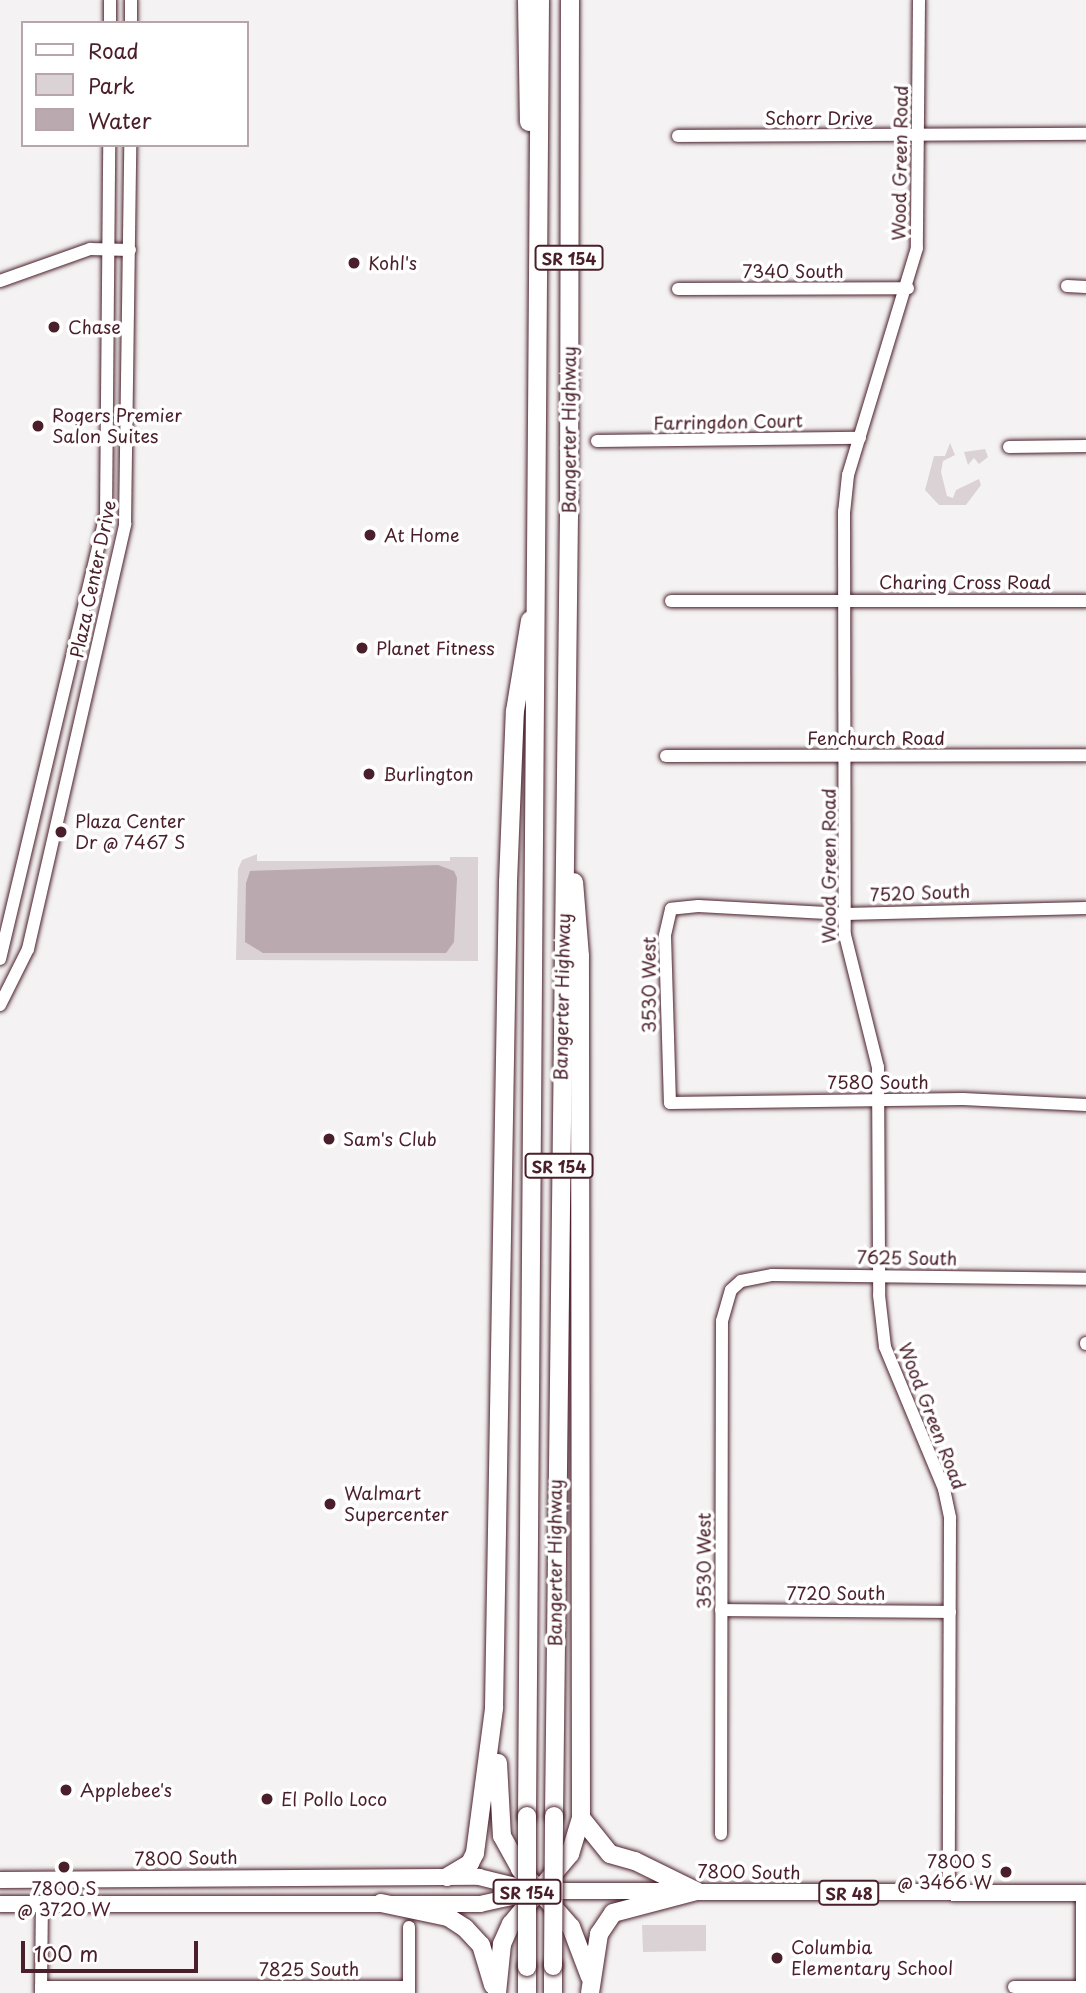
<!DOCTYPE html>
<style>
body{margin:0}
#map{position:relative;width:1086px;height:1993px;overflow:hidden;background:#f4f2f2;font-family:"Playpen Sans",sans-serif}
div>[style]{position:absolute}
[style*='--x']{left:calc(var(--x)*1px);top:calc(var(--y)*1px);width:calc(var(--w)*1px);rotate:calc(var(--a)*1deg)}
.green>*{inset:0;background:#dbd2d5}
.water>*{inset:0;background:#baa9ae}
.roads{filter:drop-shadow(0 0 2px #4a1f2b) drop-shadow(0 0 2px #4a1f2b)}
.minor>*{height:12px;margin:-6px;padding:0 6px;transform-origin:6px;border-radius:6px;background:#fff}
.major>*{height:16px;margin:-8px;padding:0 8px;transform-origin:8px;border-radius:8px;background:#fff}
.highway>*{height:18px;margin:-9px;padding:0 9px;transform-origin:9px;border-radius:9px;background:#fff}
.bridges{filter:drop-shadow(0 0 2px #4a1f2b) drop-shadow(0 0 2px #4a1f2b)}
.highway-bridge>*{height:18px;margin:-9px;padding:0 9px;transform-origin:9px;border-radius:9px;background:#fff}
.dots>*{width:19px;height:19px;translate:-50% -50%;box-sizing:border-box;border:4px solid #fff;border-radius:50%}
span{translate:-50% -50%;white-space:nowrap;text-align:center;line-height:1.15;-webkit-text-stroke:7px #fff;paint-order:stroke}
.shield-label span{padding:2px 5px;background:#fff;border:2px solid;border-radius:5px;-webkit-text-stroke-width:0}
.shield-label{font-size:16px;color:#4a1f2b;font-weight:700}
.street-label{font-size:18px;color:#4a1f2b}
.poi-label{font-size:18px;color:#4a1f2b}
.left{translate:0 -50%;text-align:left}
.right{translate:-100% -50%;text-align:right}
.legend{position:absolute;left:21px;top:21px;width:228px;height:126px;box-sizing:border-box;background:#fff;border:2px solid #b7a5aa;margin:0;padding:9px 12px;list-style:none;font-size:21px;color:#4a1f2b}
.legend li{display:flex;align-items:center;gap:14px;height:35px}
.legend b{width:35px;border:2px solid #b7a5aa}
.scale{position:absolute;left:21px;top:1941px;width:177px;height:32px;box-sizing:border-box;border:4px solid #4a1f2b;border-top:0;padding-left:9px;font-size:21px;line-height:24px;white-space:nowrap;color:#4a1f2b;-webkit-text-stroke:5px #fff;paint-order:stroke}
</style>
<div id="map">
<div class="green">
<i style="clip-path:polygon(950px 443px,955px 455px,943px 461px,941px 472px,947px 496px,953px 498px,956px 490px,979px 479px,981px 485px,966px 505px,939px 505px,925px 490px,934px 456px,945px 456px)"></i>
<i style="clip-path:polygon(985px 449px,988px 457px,979px 464px,974px 458px,968px 465px,964px 452px)"></i>
<i style="clip-path:polygon(257px 854px,257px 861px,450px 861px,450px 857px,478px 857px,478px 961px,236px 960px,238px 869px,242px 860px)"></i>
<i style="clip-path:polygon(642px 1925px,706px 1925px,706px 1951px,643px 1952px)"></i>
</div>
<div class="water">
<i style="clip-path:polygon(438px 865px,454px 871px,457px 878px,454px 942px,446px 953px,263px 953px,245px 942px,246px 883px,250px 871px)"></i>
</div>
<div class="roads">
<div class="minor">
<i style="--x:110;--y:0;--w:23;--a:90"></i>
<i style="--x:919;--y:0;--w:248;--a:90.5"></i>
<i style="--x:917;--y:248;--w:237;--a:106.9"></i>
<i style="--x:848;--y:475;--w:36;--a:96"></i>
<i style="--x:844;--y:511;--w:424;--a:89.9"></i>
<i style="--x:845;--y:935;--w:136;--a:76"></i>
<i style="--x:878;--y:1067;--w:228;--a:89.7"></i>
<i style="--x:879;--y:1295;--w:52;--a:83.4"></i>
<i style="--x:885;--y:1347;--w:154;--a:67.4"></i>
<i style="--x:944;--y:1489;--w:30;--a:78"></i>
<i style="--x:950;--y:1518;--w:376;--a:90.2"></i>
<i style="--x:131;--y:23;--w:23;--a:-90"></i>
<i style="--x:678;--y:136;--w:408;--a:-0.3"></i>
<i style="--x:0;--y:281;--w:96;--a:-19.6"></i>
<i style="--x:90;--y:249;--w:40;--a:1.4"></i>
<i style="--x:1067;--y:286;--w:19;--a:3"></i>
<i style="--x:678;--y:289;--w:230;--a:-0.2"></i>
<i style="--x:597;--y:441;--w:263;--a:-0.7"></i>
<i style="--x:1009;--y:447;--w:77;--a:-0.7"></i>
<i style="--x:671;--y:601;--w:415;--a:0"></i>
<i style="--x:666;--y:756;--w:420;--a:-0.1"></i>
<i style="--x:1086;--y:908;--w:241;--a:178.6"></i>
<i style="--x:845;--y:914;--w:147;--a:-176.9"></i>
<i style="--x:698;--y:906;--w:27;--a:174"></i>
<i style="--x:671;--y:909;--w:28;--a:103"></i>
<i style="--x:665;--y:936;--w:167;--a:88.3"></i>
<i style="--x:670;--y:1103;--w:293;--a:-0.8"></i>
<i style="--x:963;--y:1099;--w:123;--a:2.8"></i>
<i style="--x:0;--y:959;--w:456;--a:-76.6"></i>
<i style="--x:106;--y:515;--w:370;--a:-89.5"></i>
<i style="--x:0;--y:1005;--w:63;--a:-63.4"></i>
<i style="--x:28;--y:949;--w:436;--a:-77.1"></i>
<i style="--x:125;--y:524;--w:379;--a:-89.2"></i>
<i style="--x:1086;--y:1343;--w:1;--a:90"></i>
<i style="--x:721;--y:1610;--w:229;--a:0.5"></i>
<i style="--x:721;--y:1834;--w:513;--a:-89.89"></i>
<i style="--x:722;--y:1321;--w:32;--a:-74"></i>
<i style="--x:731;--y:1290;--w:13;--a:-42"></i>
<i style="--x:741;--y:1281;--w:32;--a:-11"></i>
<i style="--x:772;--y:1275;--w:314;--a:0.7"></i>
<i style="--x:1082;--y:1893;--w:100;--a:90"></i>
<i style="--x:41;--y:1987;--w:367;--a:0"></i>
<i style="--x:1014;--y:1987;--w:68;--a:0"></i>
<i style="--x:41;--y:1993;--w:89;--a:-89.4"></i>
<i style="--x:409;--y:1993;--w:66;--a:-90"></i>
</div>
<div class="major">
<i style="--x:0;--y:1880;--w:479;--a:-0.4"></i>
<i style="--x:479;--y:1877;--w:55;--a:13.8"></i>
<i style="--x:0;--y:1904;--w:480;--a:0"></i>
<i style="--x:480;--y:1904;--w:59;--a:-12.6"></i>
<i style="--x:538;--y:1891;--w:548;--a:0.21"></i>
</div>
<div class="highway">
<i style="--x:527;--y:0;--w:122;--a:89.1"></i>
<i style="--x:498;--y:1763;--w:73;--a:86.9"></i>
<i style="--x:502;--y:1836;--w:38;--a:61"></i>
<i style="--x:520;--y:1869;--w:77;--a:48.7"></i>
<i style="--x:571;--y:1927;--w:53;--a:69.2"></i>
<i style="--x:527;--y:1816;--w:1816;--a:-89.59"></i>
<i style="--x:554;--y:1816;--w:1300;--a:-89.34"></i>
<i style="--x:569;--y:516;--w:516;--a:-89.89"></i>
<i style="--x:581;--y:1818;--w:46;--a:51.1"></i>
<i style="--x:610;--y:1854;--w:26;--a:16"></i>
<i style="--x:635;--y:1861;--w:68;--a:26.2"></i>
<i style="--x:447;--y:1877;--w:27;--a:-31"></i>
<i style="--x:470;--y:1863;--w:11;--a:-63"></i>
<i style="--x:475;--y:1853;--w:146;--a:-82.5"></i>
<i style="--x:494;--y:1708;--w:826;--a:-89.03"></i>
<i style="--x:508;--y:882;--w:171;--a:-87.7"></i>
<i style="--x:515;--y:711;--w:92;--a:-80.6"></i>
<i style="--x:381;--y:1903;--w:68;--a:11.8"></i>
<i style="--x:448;--y:1917;--w:20;--a:33"></i>
<i style="--x:465;--y:1928;--w:23;--a:47"></i>
<i style="--x:481;--y:1945;--w:42;--a:73.3"></i>
<i style="--x:497;--y:1993;--w:49;--a:-84.2"></i>
<i style="--x:502;--y:1944;--w:22;--a:-66"></i>
<i style="--x:511;--y:1924;--w:92;--a:-49.9"></i>
<i style="--x:570;--y:1854;--w:38;--a:-73"></i>
<i style="--x:581;--y:1818;--w:862;--a:-90.07"></i>
<i style="--x:580;--y:956;--w:74;--a:-94.6"></i>
<i style="--x:527;--y:1993;--w:26;--a:-90"></i>
<i style="--x:553;--y:1993;--w:27;--a:-90"></i>
<i style="--x:590;--y:1993;--w:60;--a:-81.3"></i>
<i style="--x:599;--y:1934;--w:25;--a:-56"></i>
<i style="--x:613;--y:1913;--w:86;--a:-14.8"></i>
</div>
</div>
<div class="bridges">
<div class="highway-bridge">
<i style="--x:527;--y:1816;--w:151;--a:90"></i>
<i style="--x:553;--y:1966;--w:150;--a:-89.6"></i>
</div>
</div>
<div class="dots">
<i style="left:354px;top:263px;background:#4a1f2b"></i>
<i style="left:54px;top:327px;background:#4a1f2b"></i>
<i style="left:38px;top:426px;background:#4a1f2b"></i>
<i style="left:370px;top:535px;background:#4a1f2b"></i>
<i style="left:362px;top:648px;background:#4a1f2b"></i>
<i style="left:369px;top:774px;background:#4a1f2b"></i>
<i style="left:61px;top:832px;background:#4a1f2b"></i>
<i style="left:329px;top:1139px;background:#4a1f2b"></i>
<i style="left:330px;top:1504px;background:#4a1f2b"></i>
<i style="left:66px;top:1790px;background:#4a1f2b"></i>
<i style="left:267px;top:1799px;background:#4a1f2b"></i>
<i style="left:64px;top:1867px;background:#4a1f2b"></i>
<i style="left:1006px;top:1872px;background:#4a1f2b"></i>
<i style="left:777px;top:1958px;background:#4a1f2b"></i>
</div>
<div class="shield-label">
<span style="left:569px;top:258px">SR 154</span>
<span style="left:559px;top:1166px">SR 154</span>
<span style="left:527px;top:1892px">SR 154</span>
<span style="left:849px;top:1893px">SR 48</span>
</div>
<div class="street-label">
<span style="left:819px;top:118px">Schorr Drive</span>
<span style="left:900px;top:163px;rotate:-89deg">Wood Green Road</span>
<span style="left:793px;top:271px">7340 South</span>
<span style="left:728px;top:422px;rotate:-1deg">Farringdon Court</span>
<span style="left:569px;top:430px;rotate:-90deg">Bangerter Highway</span>
<span style="left:93px;top:579px;rotate:-78deg">Plaza Center Drive</span>
<span style="left:965px;top:582px">Charing Cross Road</span>
<span style="left:876px;top:738px">Fenchurch Road</span>
<span style="left:829px;top:866px;rotate:-90deg">Wood Green Road</span>
<span style="left:920px;top:893px;rotate:-2deg">7520 South</span>
<span style="left:649px;top:985px;rotate:-90deg">3530 West</span>
<span style="left:562px;top:997px;rotate:-89deg">Bangerter Highway</span>
<span style="left:878px;top:1082px">7580 South</span>
<span style="left:907px;top:1258px;rotate:1deg">7625 South</span>
<span style="left:932px;top:1416px;rotate:69deg">Wood Green Road</span>
<span style="left:704px;top:1561px;rotate:-90deg">3530 West</span>
<span style="left:555px;top:1563px;rotate:-90deg">Bangerter Highway</span>
<span style="left:836px;top:1593px">7720 South</span>
<span style="left:186px;top:1858px;rotate:-1deg">7800 South</span>
<span style="left:749px;top:1872px;rotate:1deg">7800 South</span>
<span style="left:309px;top:1969px">7825 South</span>
</div>
<div class="poi-label">
<span class="left" style="left:368px;top:263px">Kohl's</span>
<span class="left" style="left:68px;top:327px">Chase</span>
<span class="left" style="left:52px;top:426px">Rogers Premier<br>Salon Suites</span>
<span class="left" style="left:384px;top:535px">At Home</span>
<span class="left" style="left:376px;top:648px">Planet Fitness</span>
<span class="left" style="left:383px;top:774px">Burlington</span>
<span class="left" style="left:75px;top:832px">Plaza Center<br>Dr @ 7467 S</span>
<span class="left" style="left:343px;top:1139px">Sam's Club</span>
<span class="left" style="left:344px;top:1504px">Walmart<br>Supercenter</span>
<span class="left" style="left:80px;top:1790px">Applebee's</span>
<span class="left" style="left:281px;top:1799px">El Pollo Loco</span>
<span class="right" style="left:992px;top:1872px">7800 S<br>@ 3466 W</span>
<span style="left:64px;top:1899px">7800 S<br>@ 3720 W</span>
<span class="left" style="left:791px;top:1958px">Columbia<br>Elementary School</span>
</div>
<ul class="legend">
<li><b style="height:9px;background:#fff"></b>Road</li>
<li><b style="height:19px;background:#dbd2d5"></b>Park</li>
<li><b style="height:19px;background:#baa9ae"></b>Water</li>
</ul>
<div class="scale">100 m</div>
</div>
